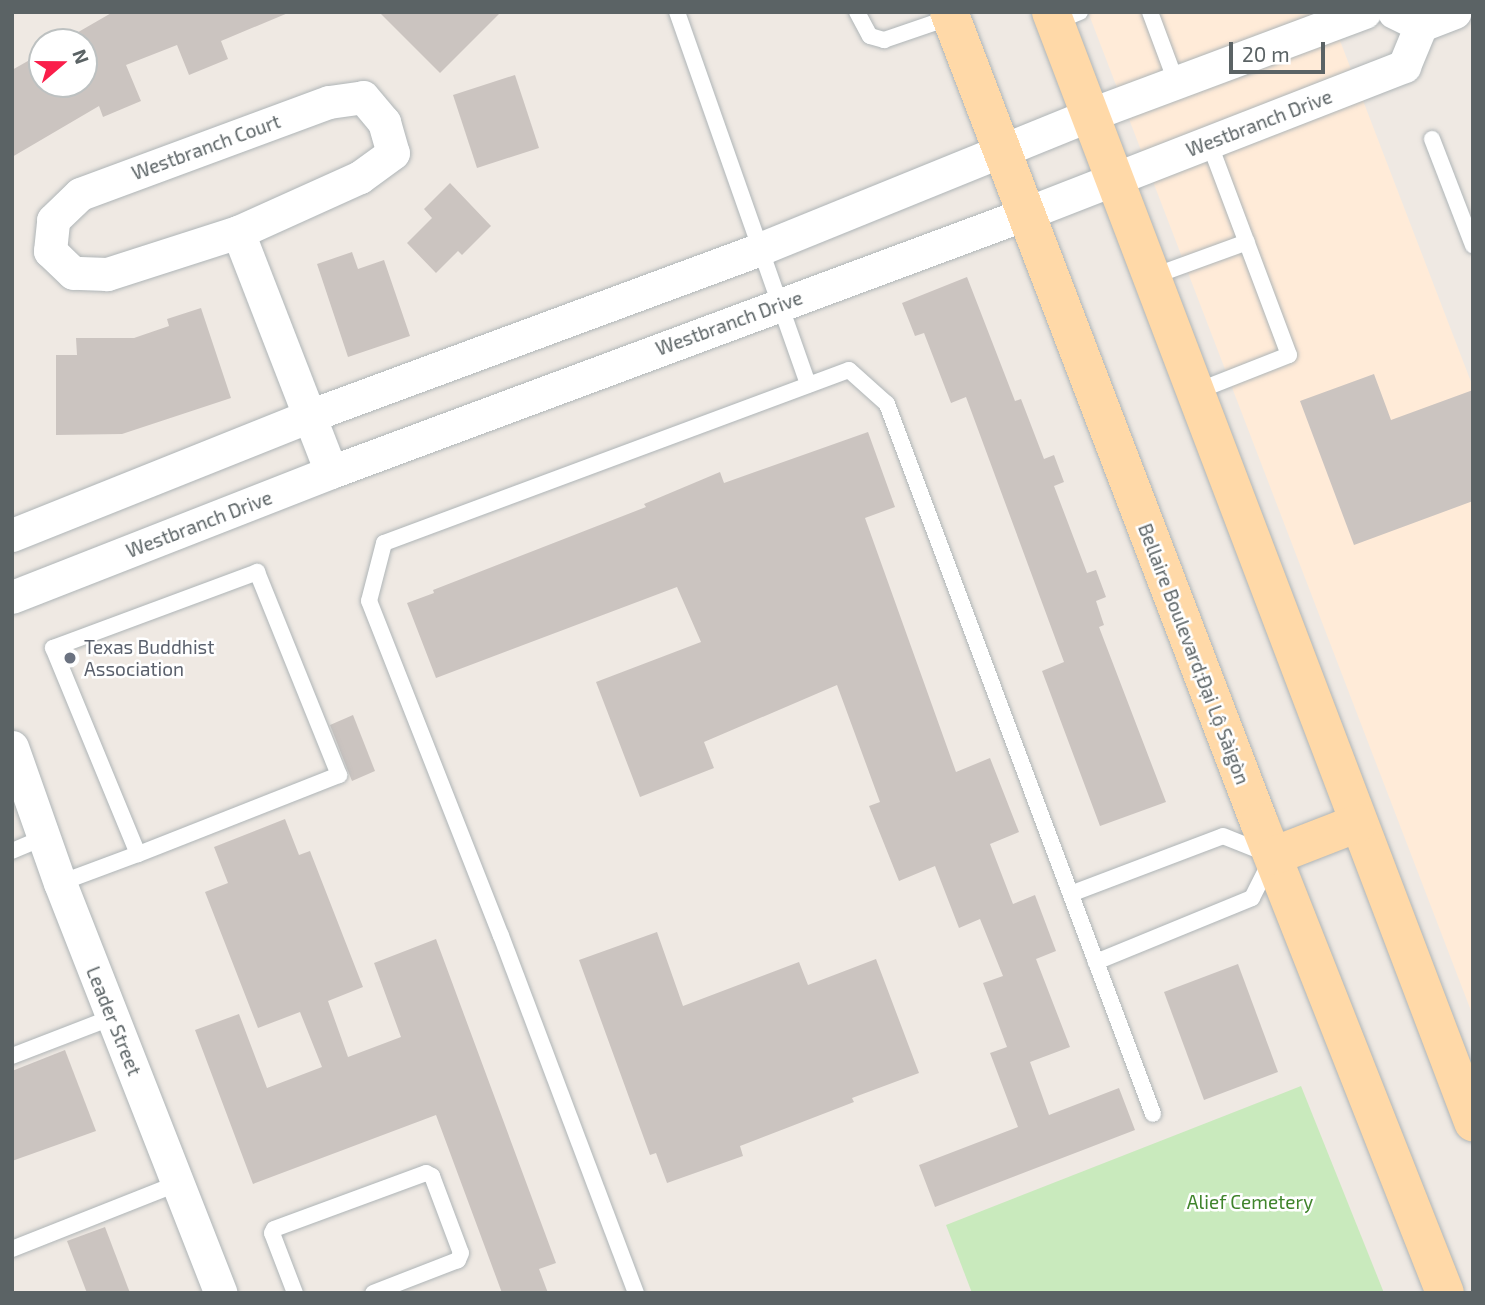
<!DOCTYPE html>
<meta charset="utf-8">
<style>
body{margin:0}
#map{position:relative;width:1485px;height:1305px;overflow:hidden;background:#efe9e3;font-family:"Exo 2",sans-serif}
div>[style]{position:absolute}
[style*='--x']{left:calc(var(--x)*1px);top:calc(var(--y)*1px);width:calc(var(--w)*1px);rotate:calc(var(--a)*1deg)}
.commercial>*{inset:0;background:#ffebd8}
.green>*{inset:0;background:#c9eabd}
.building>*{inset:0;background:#cbc4c0}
.roads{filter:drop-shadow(0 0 2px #afb5b7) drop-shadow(0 0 2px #afb5b7)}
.lane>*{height:16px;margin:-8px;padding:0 8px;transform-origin:8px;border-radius:8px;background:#fff}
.street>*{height:33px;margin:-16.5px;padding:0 16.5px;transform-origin:16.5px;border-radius:16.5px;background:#fff}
.primary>*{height:38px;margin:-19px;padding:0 19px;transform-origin:19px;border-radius:19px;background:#ffd9a8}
.dots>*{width:19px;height:19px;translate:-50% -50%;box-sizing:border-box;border:4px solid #fff;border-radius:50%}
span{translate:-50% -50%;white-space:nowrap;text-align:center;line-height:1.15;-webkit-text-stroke:5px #fff;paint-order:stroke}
.street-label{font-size:19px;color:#5b6365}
.worship-label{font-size:19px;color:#5b616d}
.left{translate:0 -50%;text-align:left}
.park-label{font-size:19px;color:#40842c}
.frame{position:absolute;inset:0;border:14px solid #5b6365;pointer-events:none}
.north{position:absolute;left:28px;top:28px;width:70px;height:70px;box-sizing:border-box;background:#fff;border:2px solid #bdc1c1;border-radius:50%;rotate:70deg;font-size:19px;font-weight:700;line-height:28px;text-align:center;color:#5b6365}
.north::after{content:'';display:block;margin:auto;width:24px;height:32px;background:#fa1e4a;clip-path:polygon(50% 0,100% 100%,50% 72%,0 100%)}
.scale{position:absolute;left:1229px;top:42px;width:96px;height:32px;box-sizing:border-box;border:4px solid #5b6365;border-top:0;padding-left:9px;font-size:21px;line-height:24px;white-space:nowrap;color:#5b6365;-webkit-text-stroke:5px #fff;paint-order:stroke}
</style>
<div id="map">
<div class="commercial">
<i style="clip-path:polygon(1088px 12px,1329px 12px,1473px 387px,1473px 1016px)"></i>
</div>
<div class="green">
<i style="clip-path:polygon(1301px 1086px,1384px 1293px,972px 1293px,946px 1225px)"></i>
</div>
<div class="building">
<i style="clip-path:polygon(113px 12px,288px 13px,221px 41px,228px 59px,189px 75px,177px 45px,126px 65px,141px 101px,103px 117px,99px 106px,12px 157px,12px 70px,42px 53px,42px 84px,84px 84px,84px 42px,61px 42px)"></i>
<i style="clip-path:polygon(379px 12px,501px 12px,440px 73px)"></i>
<i style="clip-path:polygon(515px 75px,539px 148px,477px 168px,453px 95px)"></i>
<i style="clip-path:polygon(450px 183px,491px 226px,462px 255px,458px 251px,436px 273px,407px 243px,432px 218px,424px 209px)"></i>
<i style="clip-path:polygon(352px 252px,358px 269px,384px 260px,410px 336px,348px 357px,317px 264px)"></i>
<i style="clip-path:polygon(967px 277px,1015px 401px,1021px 399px,1044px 459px,1054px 455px,1064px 482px,1054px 486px,1087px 573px,1096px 570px,1106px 597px,1096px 601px,1104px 625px,1099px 627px,1166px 802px,1100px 826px,1042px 671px,1064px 662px,966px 397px,951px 403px,924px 333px,915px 336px,902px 303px)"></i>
<i style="clip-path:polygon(201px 308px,231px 398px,122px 434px,56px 435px,56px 355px,77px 355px,76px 338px,134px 338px,169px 326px,167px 319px)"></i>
<i style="clip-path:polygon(1374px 374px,1391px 420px,1473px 390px,1473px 501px,1354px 545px,1300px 401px)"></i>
<i style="clip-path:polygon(868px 432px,895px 507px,865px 518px,956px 772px,990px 758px,1019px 832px,990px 844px,1013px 904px,1035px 895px,1056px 951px,1036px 959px,1070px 1047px,1030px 1062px,1049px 1115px,1119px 1088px,1135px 1130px,935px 1207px,919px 1165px,1018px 1127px,990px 1053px,1007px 1047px,983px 983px,1003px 976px,980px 919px,959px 928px,935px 866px,899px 881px,869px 806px,880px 802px,837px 685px,704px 742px,714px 768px,640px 797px,596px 682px,701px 642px,677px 587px,436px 678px,407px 603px,434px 593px,433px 590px,646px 507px,644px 504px,720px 472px,724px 483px)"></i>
<i style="clip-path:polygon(353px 715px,375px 771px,352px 781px,330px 725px)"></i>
<i style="clip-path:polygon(285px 819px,299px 855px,310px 851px,363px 987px,328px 1001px,348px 1057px,401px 1037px,374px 963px,436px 939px,556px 1263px,539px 1269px,548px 1293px,502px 1293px,436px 1115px,253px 1184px,195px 1030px,239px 1014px,267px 1088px,322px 1067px,300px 1012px,258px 1028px,205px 892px,228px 883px,214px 847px)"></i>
<i style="clip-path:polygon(657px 932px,683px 1006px,799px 962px,808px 985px,876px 959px,919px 1073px,852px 1098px,854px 1102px,740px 1146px,743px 1156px,667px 1183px,656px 1153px,650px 1155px,579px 960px)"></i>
<i style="clip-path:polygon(1238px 964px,1278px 1072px,1204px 1100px,1164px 992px)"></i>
<i style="clip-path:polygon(65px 1050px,96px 1131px,12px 1161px,12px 1071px)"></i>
<i style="clip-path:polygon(105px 1227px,130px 1293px,87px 1293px,67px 1241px)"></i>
</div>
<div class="roads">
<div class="lane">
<i style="--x:677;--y:12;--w:395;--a:70.6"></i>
<i style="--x:857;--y:12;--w:27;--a:62"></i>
<i style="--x:870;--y:36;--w:15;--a:16"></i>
<i style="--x:884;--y:40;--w:71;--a:-18.9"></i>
<i style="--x:1150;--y:12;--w:75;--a:69.6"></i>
<i style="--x:1055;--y:22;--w:27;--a:-22"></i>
<i style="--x:1432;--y:139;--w:114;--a:68.9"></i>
<i style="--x:1151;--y:277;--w:102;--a:-20"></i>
<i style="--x:1195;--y:392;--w:101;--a:-21.5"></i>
<i style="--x:1289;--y:355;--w:228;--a:-110.6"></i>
<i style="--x:257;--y:572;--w:219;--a:68"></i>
<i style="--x:339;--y:775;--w:216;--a:158.5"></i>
<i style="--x:138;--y:854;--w:223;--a:-112.4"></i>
<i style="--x:53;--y:648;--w:218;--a:-20.4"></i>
<i style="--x:12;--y:851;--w:36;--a:-23"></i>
<i style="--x:60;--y:883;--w:83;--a:-20.4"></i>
<i style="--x:1073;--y:893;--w:160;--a:-20.8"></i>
<i style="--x:1223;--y:836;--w:54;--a:21.8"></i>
<i style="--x:1273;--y:856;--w:47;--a:116.6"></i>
<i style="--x:1252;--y:898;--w:169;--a:157.7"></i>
<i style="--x:12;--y:1056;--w:108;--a:-21.1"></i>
<i style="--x:12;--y:1249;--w:180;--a:-21.6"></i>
<i style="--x:295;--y:1293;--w:64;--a:-111"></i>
<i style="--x:272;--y:1233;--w:4;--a:-63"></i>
<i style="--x:274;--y:1229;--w:162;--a:-20.2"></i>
<i style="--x:426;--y:1173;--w:7;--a:27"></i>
<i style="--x:432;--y:1176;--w:82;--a:69.4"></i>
<i style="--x:461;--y:1253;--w:8;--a:113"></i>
<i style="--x:458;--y:1260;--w:91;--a:158.8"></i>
<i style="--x:636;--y:1293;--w:382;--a:-110.7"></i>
<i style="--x:501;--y:936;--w:360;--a:-111.5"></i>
<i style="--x:369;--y:601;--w:60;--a:-75.5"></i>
<i style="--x:384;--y:543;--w:496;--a:-20.4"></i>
<i style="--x:849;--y:370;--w:51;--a:41.8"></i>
<i style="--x:887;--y:404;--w:758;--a:69.46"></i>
</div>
<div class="street">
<i style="--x:1394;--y:12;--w:30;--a:26"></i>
<i style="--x:1421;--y:25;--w:36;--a:-21"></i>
<i style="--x:363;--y:97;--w:33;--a:50"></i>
<i style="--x:384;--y:122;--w:32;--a:74"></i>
<i style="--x:393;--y:153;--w:41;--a:144"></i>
<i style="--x:360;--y:177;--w:134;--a:155.7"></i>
<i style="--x:238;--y:232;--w:138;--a:162.2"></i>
<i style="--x:107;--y:274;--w:34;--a:-178"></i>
<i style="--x:73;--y:273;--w:32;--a:-136"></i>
<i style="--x:50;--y:251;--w:31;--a:-84"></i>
<i style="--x:53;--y:220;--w:37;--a:-44"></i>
<i style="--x:80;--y:194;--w:265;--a:-20.3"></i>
<i style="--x:329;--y:102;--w:34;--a:-8"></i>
<i style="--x:238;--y:232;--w:257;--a:68.8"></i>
<i style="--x:12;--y:535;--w:320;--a:-21.8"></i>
<i style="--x:309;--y:416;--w:483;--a:-20.3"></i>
<i style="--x:762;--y:248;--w:353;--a:-22.1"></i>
<i style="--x:1089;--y:115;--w:294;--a:-20.5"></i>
<i style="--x:12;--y:597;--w:343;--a:-21.4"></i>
<i style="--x:331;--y:472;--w:740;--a:-20.39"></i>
<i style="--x:1025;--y:214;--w:407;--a:-21.3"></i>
<i style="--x:1404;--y:66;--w:44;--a:-67.5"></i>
<i style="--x:12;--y:747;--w:144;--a:70.6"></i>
<i style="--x:60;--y:883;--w:440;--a:68.6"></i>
</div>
<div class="primary">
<i style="--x:949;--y:12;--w:867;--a:69.06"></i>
<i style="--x:1259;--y:822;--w:506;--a:68.45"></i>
<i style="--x:1051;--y:12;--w:1188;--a:69.18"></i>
<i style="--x:1273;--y:856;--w:91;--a:-21.2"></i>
</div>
</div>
<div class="dots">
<i style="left:70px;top:658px;background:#6b7280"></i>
</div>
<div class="street-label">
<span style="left:1259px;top:123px;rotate:-21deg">Westbranch Drive</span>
<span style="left:206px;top:147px;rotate:-20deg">Westbranch Court</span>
<span style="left:729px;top:323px;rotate:-20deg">Westbranch Drive</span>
<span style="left:199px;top:524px;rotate:-21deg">Westbranch Drive</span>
<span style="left:1194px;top:654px;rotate:69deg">Bellaire Boulevard;Đại Lộ Sàigòn</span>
<span style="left:114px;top:1021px;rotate:68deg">Leader Street</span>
</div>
<div class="worship-label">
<span class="left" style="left:84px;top:658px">Texas Buddhist<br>Association</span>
</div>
<div class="park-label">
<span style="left:1250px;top:1202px">Alief Cemetery</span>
</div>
<div class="frame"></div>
<div class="north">N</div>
<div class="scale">20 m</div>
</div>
